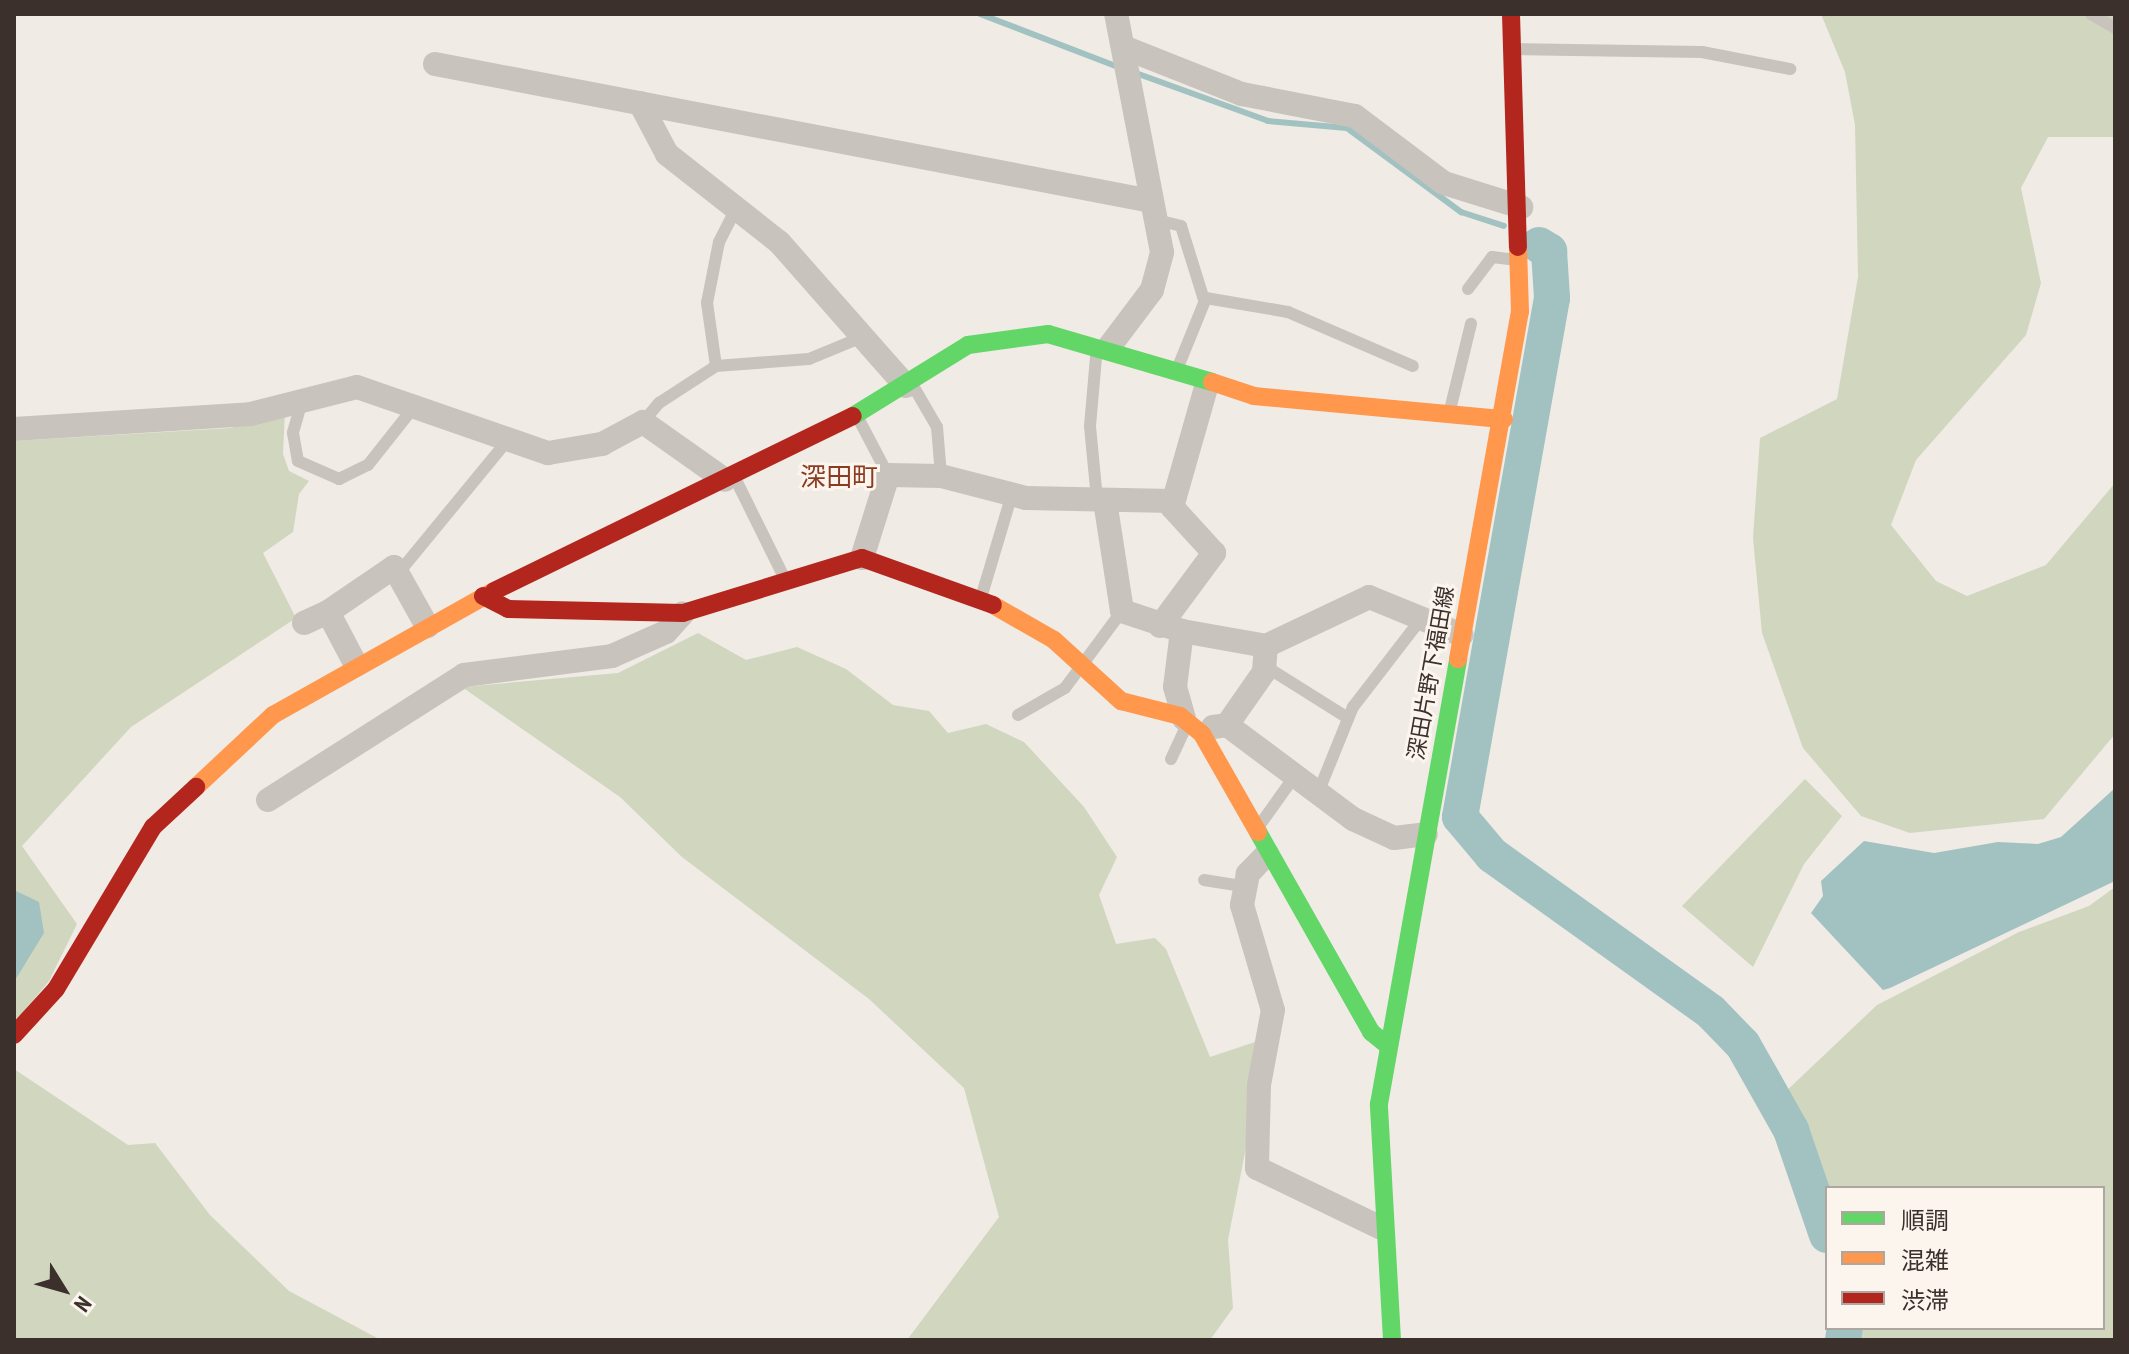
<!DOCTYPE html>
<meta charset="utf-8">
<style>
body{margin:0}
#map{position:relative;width:2129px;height:1354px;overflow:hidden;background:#f0ebe5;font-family:"PT Sans Narrow","Noto Sans JP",sans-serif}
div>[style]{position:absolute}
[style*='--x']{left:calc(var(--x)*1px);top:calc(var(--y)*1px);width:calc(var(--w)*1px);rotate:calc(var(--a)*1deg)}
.green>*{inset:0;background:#d1d6bf}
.water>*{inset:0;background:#a1c2c1}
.stream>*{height:6px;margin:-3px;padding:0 3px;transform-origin:3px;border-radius:3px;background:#a1c2c1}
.river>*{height:36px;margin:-18px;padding:0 18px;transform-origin:18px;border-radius:18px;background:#a1c2c1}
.lane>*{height:12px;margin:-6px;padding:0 6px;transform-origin:6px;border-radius:6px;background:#c9c3be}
.street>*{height:24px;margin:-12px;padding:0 12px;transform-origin:12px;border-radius:12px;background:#c9c3be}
.fast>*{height:18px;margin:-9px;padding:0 9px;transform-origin:9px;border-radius:9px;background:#63d668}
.slow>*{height:18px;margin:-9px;padding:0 9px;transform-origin:9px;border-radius:9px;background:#ff974d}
.jam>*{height:18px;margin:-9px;padding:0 9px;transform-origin:9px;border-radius:9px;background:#b3261e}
span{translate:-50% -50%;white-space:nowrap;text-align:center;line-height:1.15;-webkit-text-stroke:6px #fbf5ee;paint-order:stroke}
.street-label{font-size:22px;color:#3b302b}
.quarter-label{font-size:26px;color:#8c3b22}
.frame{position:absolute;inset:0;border:16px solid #3b302b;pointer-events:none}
.legend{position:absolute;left:1825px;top:1186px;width:280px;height:144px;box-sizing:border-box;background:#fbf5ee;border:2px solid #aea6a0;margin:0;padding:10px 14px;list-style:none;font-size:24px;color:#3b302b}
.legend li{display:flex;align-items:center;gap:16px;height:40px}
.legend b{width:40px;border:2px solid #aea6a0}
.north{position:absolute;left:24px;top:1250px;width:80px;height:80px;-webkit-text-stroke:6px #fbf5ee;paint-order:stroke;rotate:127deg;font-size:22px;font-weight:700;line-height:32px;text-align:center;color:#3b302b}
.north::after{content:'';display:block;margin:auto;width:28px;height:36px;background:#3b302b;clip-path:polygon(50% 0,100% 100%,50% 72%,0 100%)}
</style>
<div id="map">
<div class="green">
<i style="clip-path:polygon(1821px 14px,2115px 14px,2115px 137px,2048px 137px,2021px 188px,2041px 283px,2026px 335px,1916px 460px,1891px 525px,1936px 581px,1967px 596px,2046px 565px,2115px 483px,2115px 734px,2044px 819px,1910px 833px,1861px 816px,1803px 748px,1762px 633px,1753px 538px,1760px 438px,1837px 399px,1858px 277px,1855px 125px,1845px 72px)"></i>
<i style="clip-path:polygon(285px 412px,283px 454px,289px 471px,309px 481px,299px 494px,293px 532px,263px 553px,296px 618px,131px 727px,22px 846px,77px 924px,49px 981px,14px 1023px,14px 441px,231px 428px)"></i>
<i style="clip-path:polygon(698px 633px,746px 660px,797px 647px,846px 669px,893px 705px,929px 711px,948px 733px,986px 724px,1024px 742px,1084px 807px,1117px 857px,1099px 895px,1116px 944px,1155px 938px,1166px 949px,1210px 1057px,1255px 1042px,1255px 1101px,1228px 1240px,1233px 1308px,1210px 1340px,907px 1340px,999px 1217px,964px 1088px,869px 999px,682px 857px,620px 797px,462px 687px,618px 673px)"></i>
<i style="clip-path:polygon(1805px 779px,1842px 816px,1804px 864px,1753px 967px,1682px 906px)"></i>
<i style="clip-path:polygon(2115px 887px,2115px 1340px,1853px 1340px,1858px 1328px,2103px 1328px,2103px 1188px,1827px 1188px,1827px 1200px,1781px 1096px,1877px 1005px,2019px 932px,2089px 906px)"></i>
<i style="clip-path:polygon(14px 1069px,128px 1145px,155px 1143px,210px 1215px,289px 1291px,381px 1340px,14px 1340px)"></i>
</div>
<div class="water">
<i style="clip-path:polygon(2115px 788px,2115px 881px,1890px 988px,1883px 990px,1811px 913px,1823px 896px,1821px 881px,1864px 841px,1934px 853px,1998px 842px,2038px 844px,2061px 837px)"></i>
<i style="clip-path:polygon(14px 890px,39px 902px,44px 933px,14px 982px)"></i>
</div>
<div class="stream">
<i style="--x:980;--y:14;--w:148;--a:21"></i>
<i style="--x:1133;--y:72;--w:144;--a:19.9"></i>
<i style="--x:1268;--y:121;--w:79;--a:5.1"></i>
<i style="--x:1347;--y:128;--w:142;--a:36.4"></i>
<i style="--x:1461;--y:212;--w:45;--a:18"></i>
</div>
<div class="river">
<i style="--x:1539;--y:245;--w:12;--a:31"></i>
<i style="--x:1549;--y:251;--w:47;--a:86.3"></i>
<i style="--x:1552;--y:298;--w:527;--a:100.05"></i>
<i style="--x:1460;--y:817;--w:50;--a:49.9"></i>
<i style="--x:1492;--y:855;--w:269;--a:35.6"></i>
<i style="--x:1711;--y:1012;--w:46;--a:45.9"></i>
<i style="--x:1743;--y:1045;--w:98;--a:60.5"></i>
<i style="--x:1791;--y:1130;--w:111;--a:71.1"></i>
<i style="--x:1843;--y:1340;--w:12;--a:-81"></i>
</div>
<div class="lane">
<i style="--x:2091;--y:14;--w:28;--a:30"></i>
<i style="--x:1512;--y:49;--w:190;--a:0.9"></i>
<i style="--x:1702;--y:52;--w:90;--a:10.9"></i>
<i style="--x:1157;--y:220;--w:25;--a:14"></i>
<i style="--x:1181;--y:226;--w:77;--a:72.7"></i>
<i style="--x:1468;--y:289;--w:40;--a:-53"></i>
<i style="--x:1492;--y:257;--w:26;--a:7"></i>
<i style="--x:716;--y:366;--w:64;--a:-98.1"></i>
<i style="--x:707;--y:303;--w:62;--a:-78.9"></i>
<i style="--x:719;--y:242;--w:34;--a:-63"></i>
<i style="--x:1178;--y:367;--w:74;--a:-67.9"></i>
<i style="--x:1206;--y:298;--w:83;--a:9.7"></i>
<i style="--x:1288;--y:312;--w:136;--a:23.4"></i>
<i style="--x:912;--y:384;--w:50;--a:59.8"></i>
<i style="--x:937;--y:427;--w:49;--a:85.3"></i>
<i style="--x:302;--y:401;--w:33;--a:106"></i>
<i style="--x:293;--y:433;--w:28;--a:80"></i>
<i style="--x:298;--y:461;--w:45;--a:23.7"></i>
<i style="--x:339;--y:479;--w:32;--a:-26"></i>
<i style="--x:368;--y:465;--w:74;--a:-51.6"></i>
<i style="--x:856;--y:414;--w:69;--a:62.3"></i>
<i style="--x:1449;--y:414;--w:93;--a:-76.3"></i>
<i style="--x:643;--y:422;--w:25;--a:-50"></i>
<i style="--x:659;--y:403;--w:68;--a:-33"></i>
<i style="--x:716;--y:366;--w:93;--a:-4.3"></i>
<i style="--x:809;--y:359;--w:55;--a:-22.4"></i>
<i style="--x:734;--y:476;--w:115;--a:63.7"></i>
<i style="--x:1097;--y:499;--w:73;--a:-95.5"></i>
<i style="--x:1090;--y:426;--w:80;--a:-85"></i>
<i style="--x:401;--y:570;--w:167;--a:-50.6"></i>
<i style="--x:981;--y:598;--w:109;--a:-73.4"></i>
<i style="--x:1265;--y:666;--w:98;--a:32.1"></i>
<i style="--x:1018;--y:715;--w:54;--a:-29.9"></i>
<i style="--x:1065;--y:688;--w:96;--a:-53.5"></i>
<i style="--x:1171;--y:759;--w:38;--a:-65"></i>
<i style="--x:1318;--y:793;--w:93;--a:-67.9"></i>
<i style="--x:1353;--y:707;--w:111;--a:-52.3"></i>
<i style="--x:1259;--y:826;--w:60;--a:-54.5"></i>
<i style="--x:1204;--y:880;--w:39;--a:9"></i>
</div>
<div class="street">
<i style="--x:1123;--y:47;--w:128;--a:21.6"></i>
<i style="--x:1242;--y:94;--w:115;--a:11"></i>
<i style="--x:1355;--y:116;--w:111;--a:37"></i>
<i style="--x:1444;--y:183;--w:81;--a:17.3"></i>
<i style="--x:435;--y:64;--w:729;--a:10.83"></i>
<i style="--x:640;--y:103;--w:58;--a:62.1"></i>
<i style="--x:667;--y:154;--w:142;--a:38.2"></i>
<i style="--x:779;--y:242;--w:192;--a:48.6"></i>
<i style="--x:1109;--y:347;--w:71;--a:-53"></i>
<i style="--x:1152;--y:290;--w:39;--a:-75"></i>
<i style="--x:1162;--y:252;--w:242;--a:-100.9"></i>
<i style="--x:14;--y:429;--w:237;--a:-3.6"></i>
<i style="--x:251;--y:414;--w:109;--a:-14.3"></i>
<i style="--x:357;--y:387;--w:202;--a:19.1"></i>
<i style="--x:548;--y:453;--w:55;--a:-9.5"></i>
<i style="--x:602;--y:444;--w:47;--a:-28.2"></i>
<i style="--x:643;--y:422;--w:100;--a:35.3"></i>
<i style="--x:1105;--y:501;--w:111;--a:81.2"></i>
<i style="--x:1122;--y:611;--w:63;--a:18.4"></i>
<i style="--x:1182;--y:631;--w:56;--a:97.1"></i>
<i style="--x:1175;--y:687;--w:33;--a:74"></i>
<i style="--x:862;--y:558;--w:87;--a:-72.6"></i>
<i style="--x:888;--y:475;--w:53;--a:1.1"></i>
<i style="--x:941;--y:476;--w:88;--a:14.5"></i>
<i style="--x:1026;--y:498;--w:146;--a:1.2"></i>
<i style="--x:304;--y:623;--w:26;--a:-25"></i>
<i style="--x:1160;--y:626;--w:91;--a:-53.5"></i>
<i style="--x:1214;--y:553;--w:62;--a:-132.4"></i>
<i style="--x:1172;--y:507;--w:128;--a:-74.1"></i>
<i style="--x:1182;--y:631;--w:85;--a:10.1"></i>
<i style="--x:1266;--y:646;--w:114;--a:-25.4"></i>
<i style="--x:1369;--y:597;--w:100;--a:22.2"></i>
<i style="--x:356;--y:665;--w:60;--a:-117.8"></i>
<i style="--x:328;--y:612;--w:80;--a:-34.3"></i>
<i style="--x:394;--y:567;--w:68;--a:60.8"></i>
<i style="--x:1227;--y:725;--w:157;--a:36.7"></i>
<i style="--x:1353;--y:819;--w:45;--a:24.9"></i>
<i style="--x:1394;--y:838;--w:32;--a:-7"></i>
<i style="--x:1213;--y:727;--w:14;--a:-8"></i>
<i style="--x:1227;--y:725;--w:65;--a:-55.1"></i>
<i style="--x:1264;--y:672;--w:26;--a:-86"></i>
<i style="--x:268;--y:800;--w:232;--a:-32.5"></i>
<i style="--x:464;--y:675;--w:149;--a:-7.3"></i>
<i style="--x:612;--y:656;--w:59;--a:-24"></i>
<i style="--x:666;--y:632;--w:25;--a:-48"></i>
<i style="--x:1267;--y:854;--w:28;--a:134"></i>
<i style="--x:1248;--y:874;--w:32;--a:101"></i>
<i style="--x:1242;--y:905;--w:109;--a:73.6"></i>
<i style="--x:1273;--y:1010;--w:76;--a:100.6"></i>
<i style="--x:1259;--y:1085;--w:83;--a:91.4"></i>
<i style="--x:1257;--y:1168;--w:138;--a:25.8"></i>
</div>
<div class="fast">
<i style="--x:853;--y:416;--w:135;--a:-31.7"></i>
<i style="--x:968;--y:345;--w:81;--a:-7.8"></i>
<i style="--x:1048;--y:334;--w:171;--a:16.3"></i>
<i style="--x:1258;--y:832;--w:230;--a:60.5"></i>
<i style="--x:1371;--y:1032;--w:22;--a:39"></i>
<i style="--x:1392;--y:1340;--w:236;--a:-93.2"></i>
<i style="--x:1379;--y:1104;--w:452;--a:-79.9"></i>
</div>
<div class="slow">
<i style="--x:1212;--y:382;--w:44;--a:18.4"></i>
<i style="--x:1254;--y:396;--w:251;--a:5.3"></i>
<i style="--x:993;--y:605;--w:70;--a:29.8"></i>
<i style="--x:1054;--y:640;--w:91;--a:42.3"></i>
<i style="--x:1121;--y:701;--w:61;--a:14.3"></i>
<i style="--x:1180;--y:716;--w:28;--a:39"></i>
<i style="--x:1202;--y:734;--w:113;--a:60.3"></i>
<i style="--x:1458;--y:659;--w:352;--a:-79.9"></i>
<i style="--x:1520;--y:312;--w:65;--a:-91.8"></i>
<i style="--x:196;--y:787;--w:105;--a:-43.1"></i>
<i style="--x:273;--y:715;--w:253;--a:-29.3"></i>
</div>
<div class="jam">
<i style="--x:1511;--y:14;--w:233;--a:88.3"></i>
<i style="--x:494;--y:591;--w:399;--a:-26"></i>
<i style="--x:483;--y:596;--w:28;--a:27"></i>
<i style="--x:508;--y:609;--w:175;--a:1.3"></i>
<i style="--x:683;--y:613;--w:187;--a:-17.1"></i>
<i style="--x:862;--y:558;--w:139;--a:19.7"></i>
<i style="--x:14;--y:1035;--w:62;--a:-47.6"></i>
<i style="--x:56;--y:989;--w:189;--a:-59.1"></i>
<i style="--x:153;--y:827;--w:59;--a:-42.9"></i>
</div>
<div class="street-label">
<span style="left:1431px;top:673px;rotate:-80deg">深田片野下福田線</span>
</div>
<div class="quarter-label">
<span style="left:839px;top:477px">深田町</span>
</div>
<div class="frame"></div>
<ul class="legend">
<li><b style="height:10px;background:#63d668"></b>順調</li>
<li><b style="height:10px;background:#ff974d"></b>混雑</li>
<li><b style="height:10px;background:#b3261e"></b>渋滞</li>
</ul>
<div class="north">N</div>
</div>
